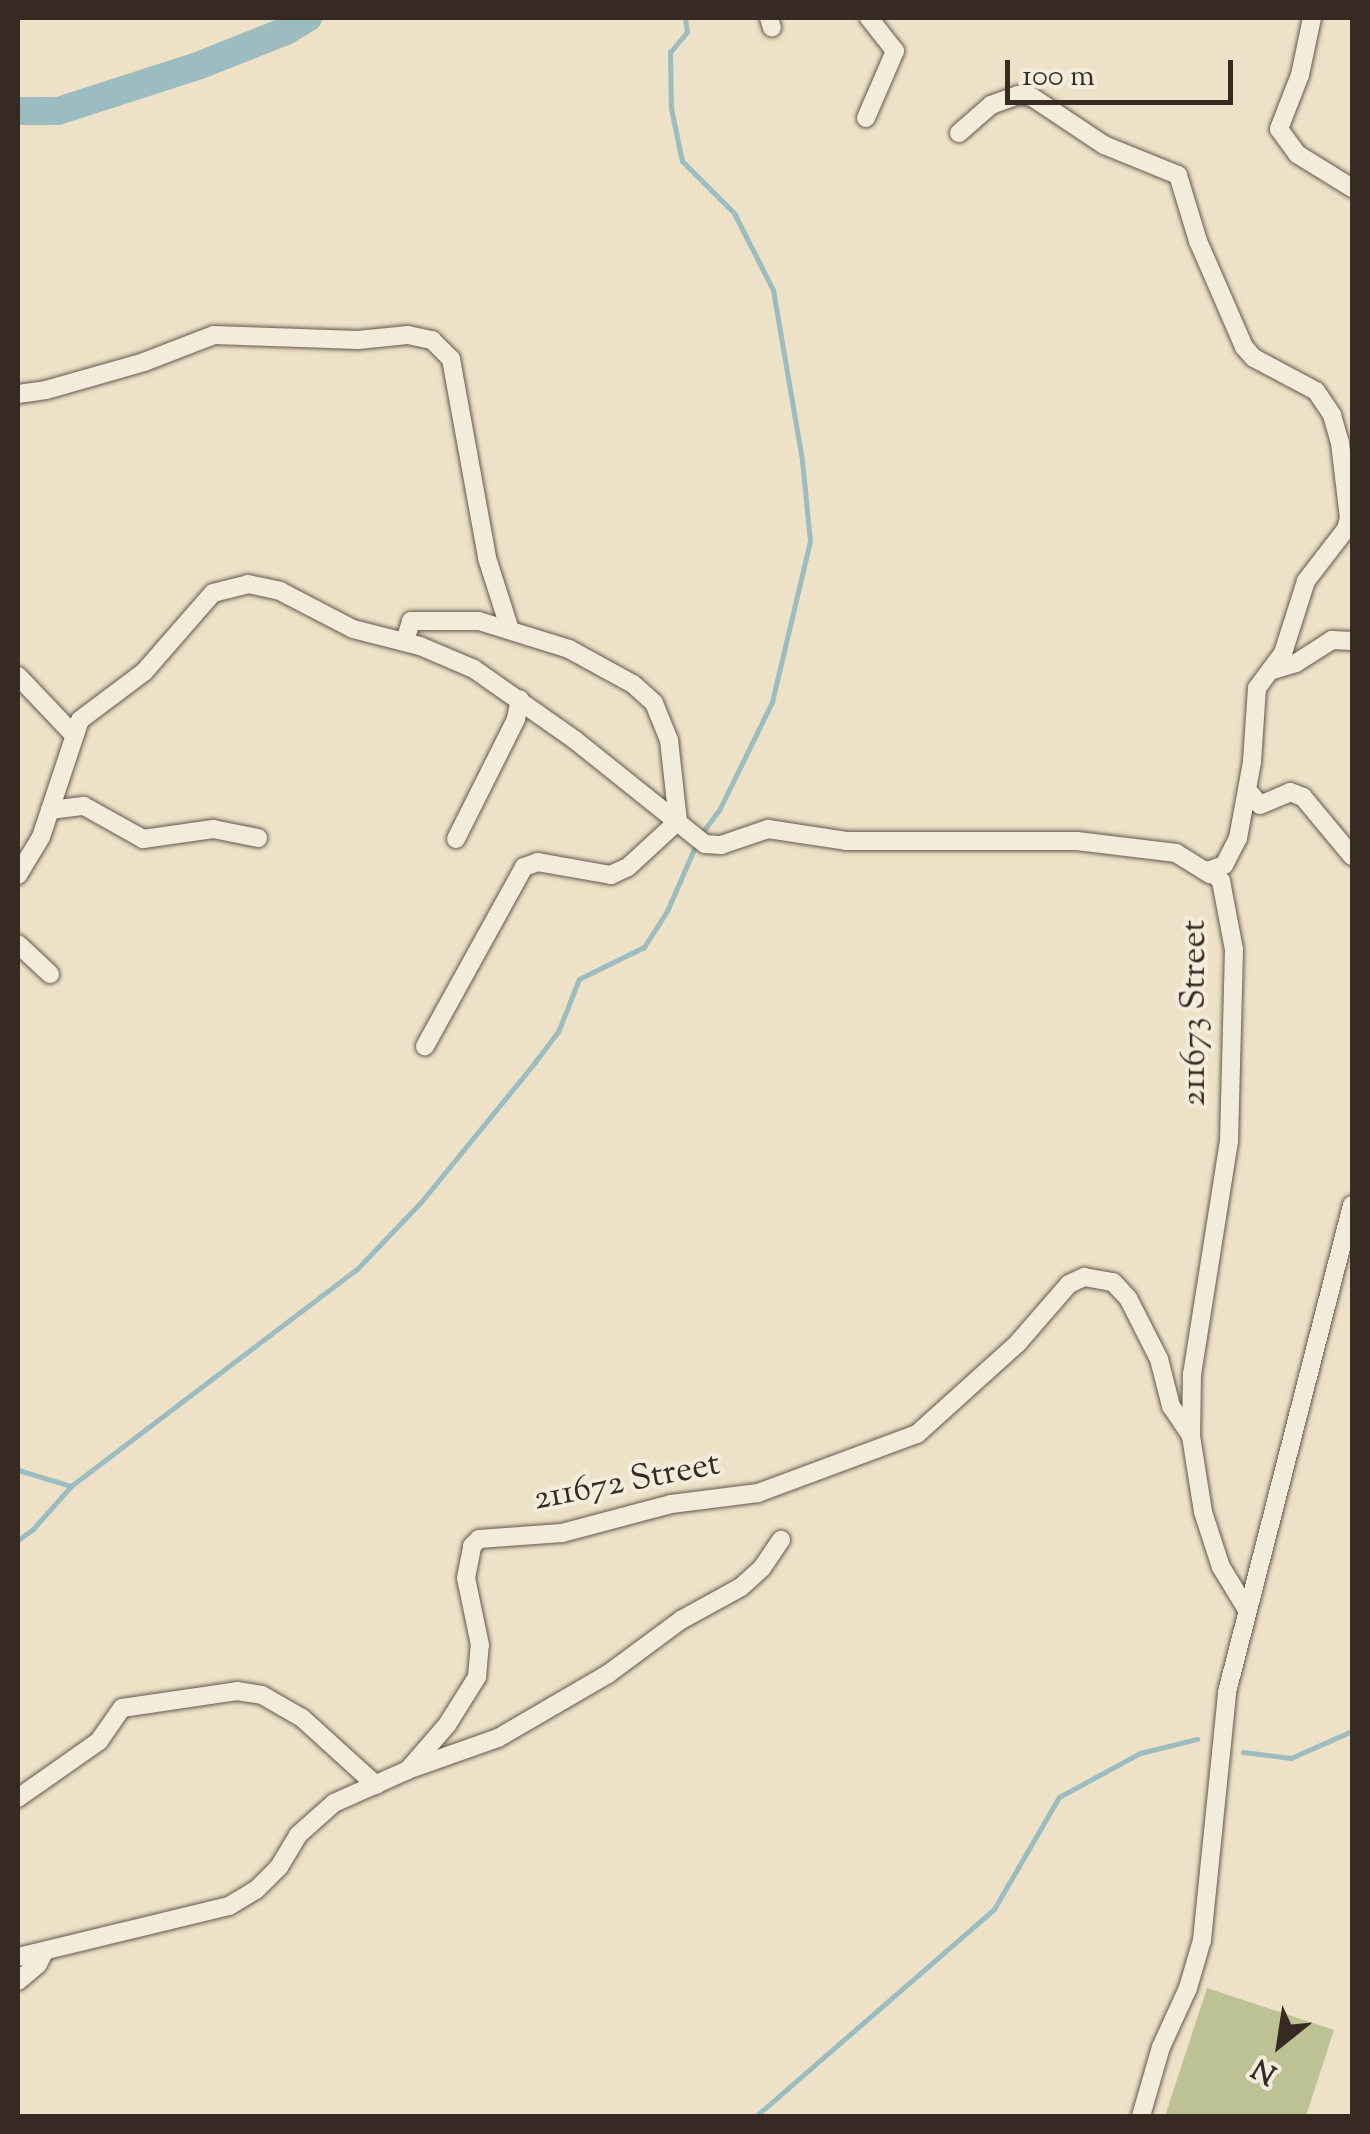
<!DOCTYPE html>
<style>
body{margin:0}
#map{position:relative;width:1370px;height:2134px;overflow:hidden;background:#ede2c8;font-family:"Sorts Mill Goudy",serif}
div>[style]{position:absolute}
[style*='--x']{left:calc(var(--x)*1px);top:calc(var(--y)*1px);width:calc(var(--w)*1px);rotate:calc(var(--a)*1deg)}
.green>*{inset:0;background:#bcc293}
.stream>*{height:5px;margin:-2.5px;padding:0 2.5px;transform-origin:2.5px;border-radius:2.5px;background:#9dbcbf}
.river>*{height:28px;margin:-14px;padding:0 14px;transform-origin:14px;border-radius:14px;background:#9dbcbf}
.roads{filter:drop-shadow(0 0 2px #64584c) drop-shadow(0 0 2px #64584c)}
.minor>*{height:18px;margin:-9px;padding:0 9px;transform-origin:9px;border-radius:9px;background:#f3ecdb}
span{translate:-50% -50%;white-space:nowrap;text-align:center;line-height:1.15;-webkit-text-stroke:8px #f3ecdb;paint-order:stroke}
.street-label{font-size:35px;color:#372a23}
.frame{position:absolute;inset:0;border:20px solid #372a23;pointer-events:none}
.north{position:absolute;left:1230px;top:1994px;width:100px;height:100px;-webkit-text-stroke:8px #f3ecdb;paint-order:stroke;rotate:210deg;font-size:28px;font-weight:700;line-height:40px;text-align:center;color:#372a23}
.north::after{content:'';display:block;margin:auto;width:35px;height:45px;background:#372a23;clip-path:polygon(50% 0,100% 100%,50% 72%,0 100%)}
.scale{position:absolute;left:1005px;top:60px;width:228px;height:45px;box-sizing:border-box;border:5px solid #372a23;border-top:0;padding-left:12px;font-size:30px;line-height:35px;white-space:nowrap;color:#372a23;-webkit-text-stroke:8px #f3ecdb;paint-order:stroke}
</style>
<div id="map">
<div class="green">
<i style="clip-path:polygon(1207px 1988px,1334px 2030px,1306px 2116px,1165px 2116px)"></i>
</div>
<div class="stream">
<i style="--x:685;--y:18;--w:14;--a:82"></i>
<i style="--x:687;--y:32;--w:26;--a:130"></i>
<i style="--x:670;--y:52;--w:56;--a:89"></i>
<i style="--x:671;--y:108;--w:54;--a:78.3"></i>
<i style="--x:682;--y:161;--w:74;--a:45"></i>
<i style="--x:734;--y:213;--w:86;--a:63.1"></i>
<i style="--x:773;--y:290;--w:172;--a:80.3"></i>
<i style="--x:802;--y:460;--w:81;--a:84.4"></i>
<i style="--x:810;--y:541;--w:165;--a:103.3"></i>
<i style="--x:772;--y:702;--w:120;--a:116.1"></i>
<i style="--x:719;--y:810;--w:30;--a:127"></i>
<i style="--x:18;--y:1470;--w:55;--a:16.8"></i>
<i style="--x:18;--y:1540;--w:19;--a:-36"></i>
<i style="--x:33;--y:1529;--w:57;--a:-48.5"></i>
<i style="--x:71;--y:1486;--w:358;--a:-37.2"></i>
<i style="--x:356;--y:1270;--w:94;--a:-46.3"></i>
<i style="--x:421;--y:1202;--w:181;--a:-50.8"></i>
<i style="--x:535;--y:1062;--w:38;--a:-53"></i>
<i style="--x:558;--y:1032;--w:57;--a:-68.4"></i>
<i style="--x:579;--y:979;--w:72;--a:-26.2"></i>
<i style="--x:644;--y:947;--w:43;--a:-57.4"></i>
<i style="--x:667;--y:911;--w:68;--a:-66.5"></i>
<i style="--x:1243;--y:1752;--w:48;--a:7.1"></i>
<i style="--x:1291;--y:1758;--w:67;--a:-23.9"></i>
<i style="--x:756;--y:2116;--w:315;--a:-41"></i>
<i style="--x:994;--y:1909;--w:129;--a:-59.9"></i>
<i style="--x:1059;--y:1797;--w:92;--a:-28.5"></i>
<i style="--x:1140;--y:1753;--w:59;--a:-13.8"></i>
</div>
<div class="river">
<i style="--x:18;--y:111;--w:40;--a:0"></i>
<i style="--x:58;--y:111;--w:149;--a:-17.9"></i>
<i style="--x:200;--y:65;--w:92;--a:-21.6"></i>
<i style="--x:286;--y:31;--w:26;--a:-31"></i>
</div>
<div class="roads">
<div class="minor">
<i style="--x:769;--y:18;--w:10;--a:73"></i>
<i style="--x:1312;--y:18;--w:58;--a:101.9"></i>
<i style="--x:1300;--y:75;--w:58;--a:111.3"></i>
<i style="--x:1279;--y:129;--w:31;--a:54"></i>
<i style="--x:1297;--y:154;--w:65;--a:31.7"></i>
<i style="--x:866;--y:118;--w:73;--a:-66.6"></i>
<i style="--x:895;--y:51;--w:42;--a:-128.2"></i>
<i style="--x:959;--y:133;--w:43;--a:-41.2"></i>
<i style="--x:991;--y:105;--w:29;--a:-20"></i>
<i style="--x:1018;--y:95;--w:14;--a:8"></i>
<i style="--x:1032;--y:97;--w:87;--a:33.7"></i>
<i style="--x:1104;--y:145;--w:80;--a:22.1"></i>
<i style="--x:1178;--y:175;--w:69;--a:73.1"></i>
<i style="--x:1198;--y:241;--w:116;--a:66.5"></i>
<i style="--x:1244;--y:347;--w:15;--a:48"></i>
<i style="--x:1254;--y:358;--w:70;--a:28"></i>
<i style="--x:1316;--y:391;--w:29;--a:56"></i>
<i style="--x:1332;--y:415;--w:29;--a:74"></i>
<i style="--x:1340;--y:443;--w:76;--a:83.2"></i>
<i style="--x:1349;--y:518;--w:11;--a:105"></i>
<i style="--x:1346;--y:529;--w:66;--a:127.6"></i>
<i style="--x:1306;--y:581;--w:76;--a:107.7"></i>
<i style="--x:1283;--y:653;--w:44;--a:126.6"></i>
<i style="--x:1257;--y:688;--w:74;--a:93.9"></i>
<i style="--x:1252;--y:762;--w:77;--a:100.4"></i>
<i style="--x:1238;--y:838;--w:30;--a:117"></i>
<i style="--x:1224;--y:865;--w:15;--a:160"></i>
<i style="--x:18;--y:394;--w:28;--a:-8"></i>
<i style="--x:46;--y:390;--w:102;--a:-15.9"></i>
<i style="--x:144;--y:362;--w:75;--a:-21.1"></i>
<i style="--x:214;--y:335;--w:144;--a:2"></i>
<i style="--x:358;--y:340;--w:50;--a:-5.7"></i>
<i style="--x:408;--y:335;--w:25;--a:12"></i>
<i style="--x:432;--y:340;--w:27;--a:45"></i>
<i style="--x:451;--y:359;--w:202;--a:79.7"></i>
<i style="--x:487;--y:558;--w:72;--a:72.3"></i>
<i style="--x:405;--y:641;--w:21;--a:-73"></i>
<i style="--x:411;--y:621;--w:68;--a:0"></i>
<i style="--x:479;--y:621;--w:94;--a:17.3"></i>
<i style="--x:569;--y:649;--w:73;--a:28.7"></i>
<i style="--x:633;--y:684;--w:28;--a:42"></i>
<i style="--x:654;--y:703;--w:40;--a:68"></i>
<i style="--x:669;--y:740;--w:81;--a:83.7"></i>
<i style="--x:678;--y:821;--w:68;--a:137.4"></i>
<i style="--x:628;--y:867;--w:19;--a:155"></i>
<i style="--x:611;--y:875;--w:74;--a:-169.9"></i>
<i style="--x:538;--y:862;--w:15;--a:160"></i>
<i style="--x:524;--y:867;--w:205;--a:118.9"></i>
<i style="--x:1270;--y:671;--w:27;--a:-17"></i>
<i style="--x:1296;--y:663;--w:43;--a:-32.6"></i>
<i style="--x:1332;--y:640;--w:20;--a:3"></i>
<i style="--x:18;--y:676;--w:81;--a:46.5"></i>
<i style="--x:1248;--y:791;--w:18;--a:49"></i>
<i style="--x:1260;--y:805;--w:33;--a:-23"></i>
<i style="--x:1290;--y:792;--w:14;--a:21"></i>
<i style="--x:1303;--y:797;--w:77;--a:50.3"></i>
<i style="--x:50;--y:810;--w:34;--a:-7"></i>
<i style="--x:84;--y:806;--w:68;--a:29.2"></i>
<i style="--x:143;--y:839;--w:71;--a:-8.1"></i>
<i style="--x:213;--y:829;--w:46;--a:11.3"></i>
<i style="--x:456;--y:839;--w:134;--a:-63.4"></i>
<i style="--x:516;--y:719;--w:20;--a:-79"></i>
<i style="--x:18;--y:875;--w:44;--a:-58.8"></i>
<i style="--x:41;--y:837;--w:123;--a:-71.6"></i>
<i style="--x:80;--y:720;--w:80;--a:-36.9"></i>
<i style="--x:144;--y:672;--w:105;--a:-48.9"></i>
<i style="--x:213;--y:593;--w:36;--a:-14"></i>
<i style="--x:248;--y:584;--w:33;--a:12"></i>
<i style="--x:280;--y:591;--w:82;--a:27.5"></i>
<i style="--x:353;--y:629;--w:69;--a:14.2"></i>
<i style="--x:420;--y:646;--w:59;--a:23.1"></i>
<i style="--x:474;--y:669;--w:123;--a:35.1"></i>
<i style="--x:575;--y:740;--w:166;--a:38.7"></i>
<i style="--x:705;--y:844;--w:16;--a:4"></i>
<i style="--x:721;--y:845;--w:50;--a:-18.8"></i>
<i style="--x:768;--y:829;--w:79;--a:8.7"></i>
<i style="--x:846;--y:841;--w:231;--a:0"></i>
<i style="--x:1077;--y:841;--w:100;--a:6.9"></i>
<i style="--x:1176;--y:853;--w:40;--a:32"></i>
<i style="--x:1210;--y:874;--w:4;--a:-90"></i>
<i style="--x:1210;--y:870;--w:16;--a:45"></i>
<i style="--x:1221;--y:881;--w:70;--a:79.3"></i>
<i style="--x:1234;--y:950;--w:191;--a:91.5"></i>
<i style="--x:1229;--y:1141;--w:236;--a:99"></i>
<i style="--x:1192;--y:1374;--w:62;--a:90.9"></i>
<i style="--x:18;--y:944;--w:44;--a:43.2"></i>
<i style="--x:413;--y:1768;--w:90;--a:-19.4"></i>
<i style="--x:498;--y:1738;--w:127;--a:-30.2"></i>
<i style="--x:608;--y:1674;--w:91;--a:-36.5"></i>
<i style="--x:681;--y:1620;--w:68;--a:-28.8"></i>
<i style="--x:741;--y:1587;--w:28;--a:-42"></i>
<i style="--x:762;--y:1568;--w:34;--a:-56"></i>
<i style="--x:18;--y:1798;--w:99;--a:-35.1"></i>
<i style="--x:99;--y:1741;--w:40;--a:-55.1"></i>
<i style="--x:122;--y:1708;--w:116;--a:-8.4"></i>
<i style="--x:237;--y:1691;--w:25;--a:9"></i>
<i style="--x:262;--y:1695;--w:46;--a:29.9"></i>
<i style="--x:302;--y:1718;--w:100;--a:42.2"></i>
<i style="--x:18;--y:1957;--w:217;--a:-13.6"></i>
<i style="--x:229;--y:1906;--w:31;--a:-31"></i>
<i style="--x:256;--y:1890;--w:33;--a:-45"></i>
<i style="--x:279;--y:1867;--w:37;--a:-59"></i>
<i style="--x:298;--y:1835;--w:48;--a:-41.6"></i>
<i style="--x:334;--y:1803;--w:81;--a:-24"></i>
<i style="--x:408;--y:1770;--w:60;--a:-49.1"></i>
<i style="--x:447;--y:1725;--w:57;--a:-58"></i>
<i style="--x:477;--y:1677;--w:32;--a:-85"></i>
<i style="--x:480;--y:1645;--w:68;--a:-101.8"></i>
<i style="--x:466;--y:1578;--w:33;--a:-79"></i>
<i style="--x:472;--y:1546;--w:10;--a:-45"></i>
<i style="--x:479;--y:1539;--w:83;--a:-4.1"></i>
<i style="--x:562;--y:1533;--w:113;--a:-14.9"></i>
<i style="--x:671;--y:1504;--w:88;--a:-7.2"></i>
<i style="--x:758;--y:1493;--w:170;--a:-20.4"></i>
<i style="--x:917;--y:1434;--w:135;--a:-42"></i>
<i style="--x:1017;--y:1344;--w:79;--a:-49.1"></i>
<i style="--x:1069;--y:1284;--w:17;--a:-25"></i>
<i style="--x:1084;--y:1277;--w:29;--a:10"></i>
<i style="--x:1113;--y:1282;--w:22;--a:47"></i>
<i style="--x:1128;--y:1298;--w:68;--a:63.1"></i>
<i style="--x:1159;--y:1359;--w:49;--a:75.7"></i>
<i style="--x:1171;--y:1406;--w:36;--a:56"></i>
<i style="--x:1191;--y:1436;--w:77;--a:81"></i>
<i style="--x:1203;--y:1512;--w:58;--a:71.9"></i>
<i style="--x:1221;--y:1567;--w:48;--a:58.6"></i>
<i style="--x:18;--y:1981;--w:26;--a:-40"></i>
<i style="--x:38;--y:1964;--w:13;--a:-63"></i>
<i style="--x:1141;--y:2116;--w:72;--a:-73.8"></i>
<i style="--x:1161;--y:2047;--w:65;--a:-65.4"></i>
<i style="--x:1188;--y:1988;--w:50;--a:-73.7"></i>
<i style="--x:1202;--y:1940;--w:249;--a:-84.2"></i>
<i style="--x:1227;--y:1692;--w:503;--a:-75.6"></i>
</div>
</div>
<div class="street-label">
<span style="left:1196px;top:1013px;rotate:-90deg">211673 Street</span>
<span style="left:627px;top:1483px;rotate:-11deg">211672 Street</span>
</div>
<div class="frame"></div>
<div class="north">N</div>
<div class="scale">100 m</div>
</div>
